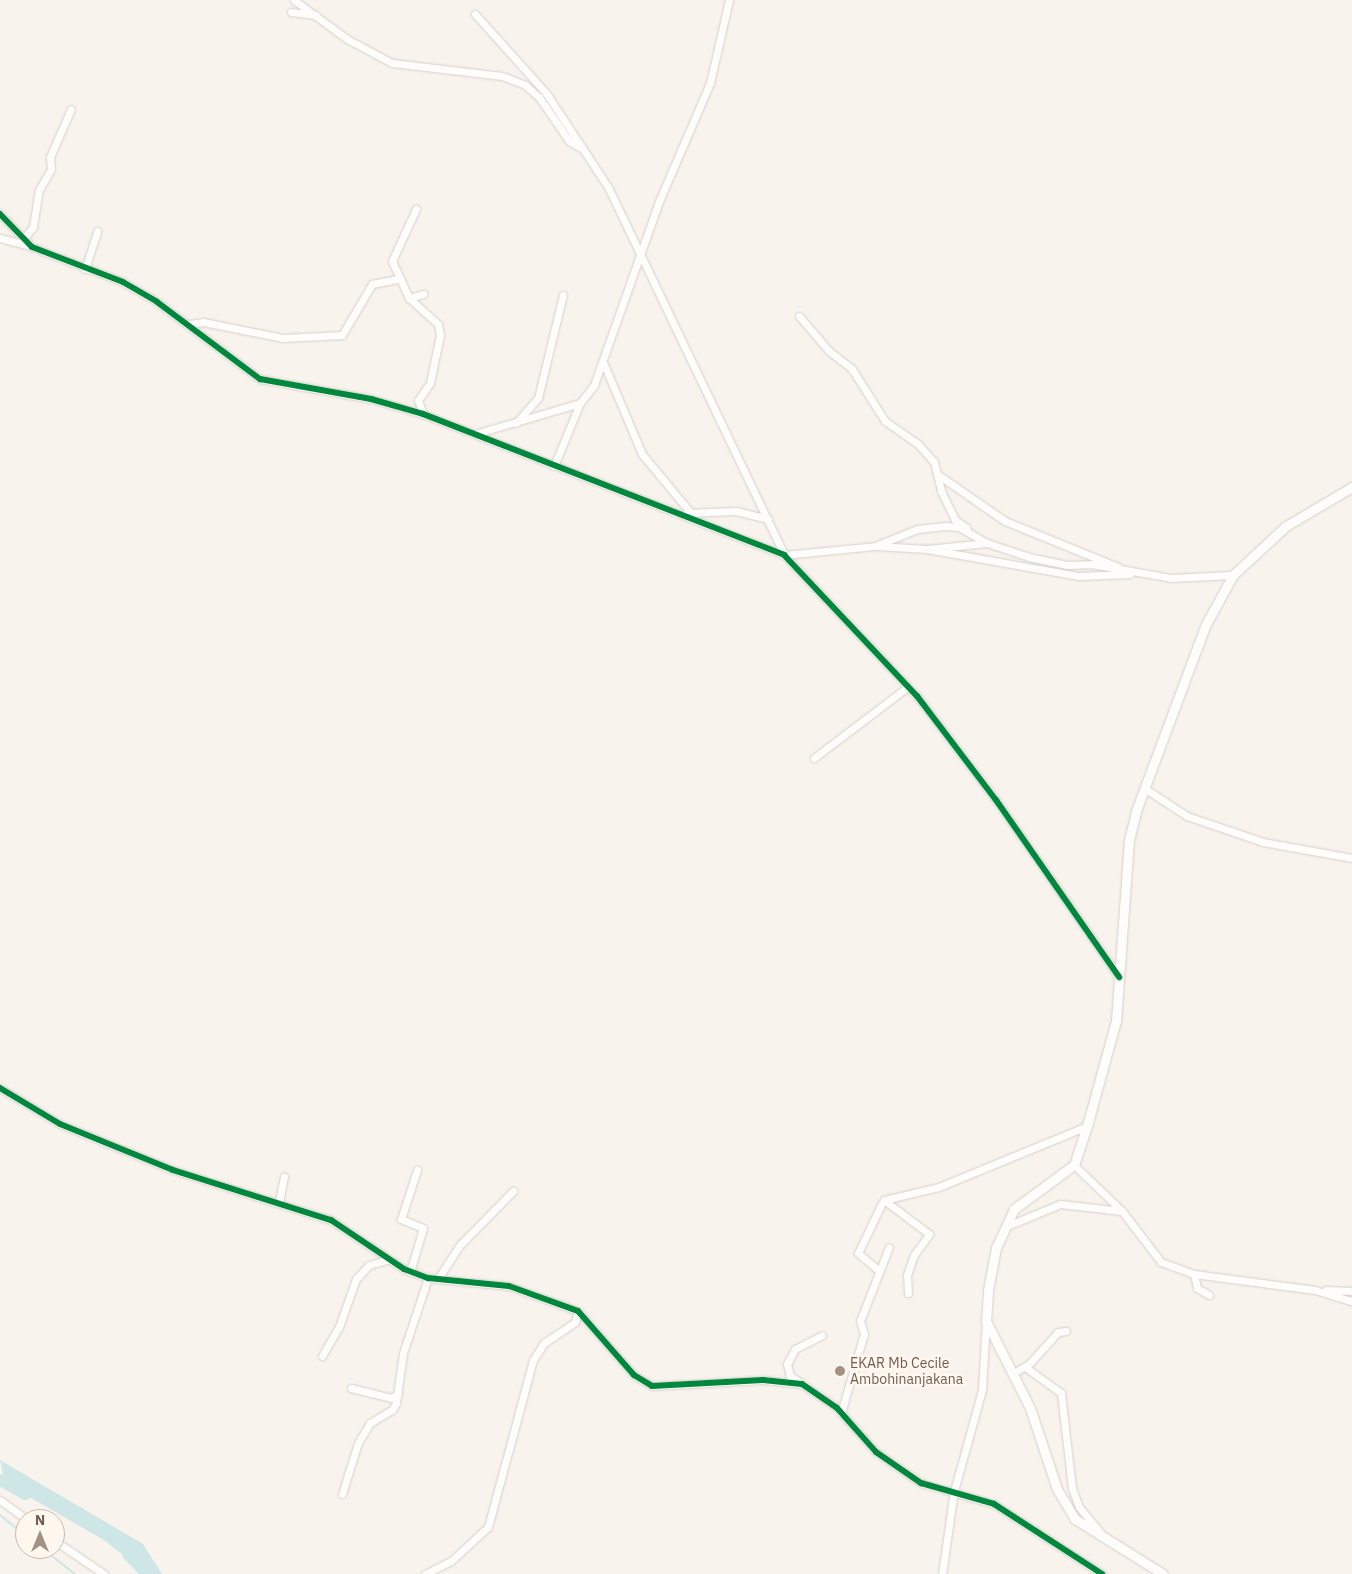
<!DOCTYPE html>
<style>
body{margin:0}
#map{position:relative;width:1352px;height:1574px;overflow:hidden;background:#f8f3ed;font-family:"IBM Plex Sans",sans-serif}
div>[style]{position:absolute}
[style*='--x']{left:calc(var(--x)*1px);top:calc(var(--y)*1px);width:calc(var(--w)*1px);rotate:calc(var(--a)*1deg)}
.water>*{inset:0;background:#cfe6e7}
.stream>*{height:2px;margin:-1px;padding:0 1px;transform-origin:1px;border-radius:1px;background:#cfe6e7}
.river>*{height:12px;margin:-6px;padding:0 6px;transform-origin:6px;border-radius:6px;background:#cfe6e7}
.roads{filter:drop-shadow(0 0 1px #d6d0ca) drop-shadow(0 0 1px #d6d0ca)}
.minor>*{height:7px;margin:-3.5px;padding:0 3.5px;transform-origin:3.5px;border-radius:3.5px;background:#fefdfc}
.tertiary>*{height:9px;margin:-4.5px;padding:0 4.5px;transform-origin:4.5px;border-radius:4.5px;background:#fefdfc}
.cycleway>*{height:6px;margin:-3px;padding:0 3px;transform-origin:3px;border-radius:3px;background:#00873e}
.dots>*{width:14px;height:14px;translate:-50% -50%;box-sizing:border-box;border:2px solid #fef8ef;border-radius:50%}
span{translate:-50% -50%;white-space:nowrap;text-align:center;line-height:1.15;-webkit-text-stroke:5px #fef8ef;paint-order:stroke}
.poi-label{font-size:14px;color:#765a4d}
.left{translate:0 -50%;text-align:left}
.north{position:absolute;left:15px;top:1509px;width:50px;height:50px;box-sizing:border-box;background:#fef8ef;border:1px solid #c8b9ae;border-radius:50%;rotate:0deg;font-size:14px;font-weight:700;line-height:20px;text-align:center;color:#765a4d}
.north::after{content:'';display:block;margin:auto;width:18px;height:22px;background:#a49085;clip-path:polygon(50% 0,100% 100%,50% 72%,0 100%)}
</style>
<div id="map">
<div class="water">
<i style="clip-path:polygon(0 1460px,143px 1544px,162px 1574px,147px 1574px,104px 1540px,5px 1483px)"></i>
</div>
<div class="stream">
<i style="--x:0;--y:1515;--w:32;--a:39"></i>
<i style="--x:43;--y:1549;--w:41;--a:38"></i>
</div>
<div class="river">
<i style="--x:0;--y:1480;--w:29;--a:29"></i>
<i style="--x:128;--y:1554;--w:28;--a:46"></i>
</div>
<div class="roads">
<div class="minor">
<i style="--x:294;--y:0;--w:66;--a:36.3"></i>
<i style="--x:347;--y:39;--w:51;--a:28.1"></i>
<i style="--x:392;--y:63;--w:111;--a:6.7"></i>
<i style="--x:502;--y:76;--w:25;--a:21"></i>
<i style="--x:525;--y:85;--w:18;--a:41"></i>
<i style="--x:539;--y:97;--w:53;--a:55.7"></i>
<i style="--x:569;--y:141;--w:12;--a:31"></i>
<i style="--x:291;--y:12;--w:25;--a:7"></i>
<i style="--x:475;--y:14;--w:106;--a:48.1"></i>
<i style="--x:546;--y:93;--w:113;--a:56.6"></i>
<i style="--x:608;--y:187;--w:408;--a:64.4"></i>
<i style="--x:784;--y:555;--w:91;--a:-5.6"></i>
<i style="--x:875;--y:546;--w:45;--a:-22"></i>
<i style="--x:917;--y:529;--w:28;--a:-6"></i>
<i style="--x:945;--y:526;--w:14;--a:4"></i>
<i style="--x:959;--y:527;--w:32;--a:30"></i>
<i style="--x:987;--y:543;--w:44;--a:18.4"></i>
<i style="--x:1029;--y:557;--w:38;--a:12"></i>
<i style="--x:1066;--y:565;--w:25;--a:-2"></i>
<i style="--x:1091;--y:564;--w:81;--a:9.9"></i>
<i style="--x:1171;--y:578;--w:62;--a:-2.8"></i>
<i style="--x:416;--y:209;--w:57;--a:114.8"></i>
<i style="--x:392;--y:261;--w:41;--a:65.3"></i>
<i style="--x:409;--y:298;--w:15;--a:-16"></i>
<i style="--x:0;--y:214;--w:46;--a:45.9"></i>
<i style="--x:32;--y:247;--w:97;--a:21"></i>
<i style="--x:123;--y:282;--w:39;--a:30"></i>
<i style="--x:157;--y:302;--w:129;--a:36.8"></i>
<i style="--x:260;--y:379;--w:113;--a:10.2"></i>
<i style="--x:371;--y:399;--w:54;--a:16.1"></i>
<i style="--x:423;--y:414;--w:388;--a:21.3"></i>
<i style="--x:784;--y:555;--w:194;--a:46.7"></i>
<i style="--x:917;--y:696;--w:131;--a:52.8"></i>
<i style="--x:996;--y:800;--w:216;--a:55.2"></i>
<i style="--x:0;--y:238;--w:30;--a:15"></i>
<i style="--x:24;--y:238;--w:14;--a:-51"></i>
<i style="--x:33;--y:227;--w:37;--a:-81"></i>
<i style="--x:39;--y:190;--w:24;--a:-60"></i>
<i style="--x:51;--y:169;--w:12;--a:-95"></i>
<i style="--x:50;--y:157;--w:52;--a:-66.4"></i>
<i style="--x:85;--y:269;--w:40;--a:-72"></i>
<i style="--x:409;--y:298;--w:39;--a:42"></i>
<i style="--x:438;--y:324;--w:11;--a:80"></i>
<i style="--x:440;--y:335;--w:49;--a:101.8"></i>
<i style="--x:430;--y:383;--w:21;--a:125"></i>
<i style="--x:418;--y:400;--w:15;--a:70"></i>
<i style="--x:799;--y:316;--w:46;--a:49.4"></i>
<i style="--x:829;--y:351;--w:29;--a:38"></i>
<i style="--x:852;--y:369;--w:62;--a:57.6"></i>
<i style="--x:885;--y:421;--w:39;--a:35"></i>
<i style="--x:917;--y:443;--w:25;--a:48"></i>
<i style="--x:934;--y:462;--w:30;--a:76"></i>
<i style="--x:941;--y:491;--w:32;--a:64"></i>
<i style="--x:955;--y:520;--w:14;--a:34"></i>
<i style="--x:189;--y:324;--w:14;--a:-8"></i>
<i style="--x:203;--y:322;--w:82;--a:11.3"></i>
<i style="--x:283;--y:338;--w:59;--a:-2.9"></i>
<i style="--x:342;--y:335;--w:59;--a:-59.5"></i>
<i style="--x:372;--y:284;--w:26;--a:-11"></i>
<i style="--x:603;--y:362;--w:100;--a:67"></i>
<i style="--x:642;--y:454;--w:75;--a:50.4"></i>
<i style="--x:516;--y:423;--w:33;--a:-49"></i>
<i style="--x:538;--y:398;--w:106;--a:-76.4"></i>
<i style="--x:475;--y:434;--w:109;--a:-16.4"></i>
<i style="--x:580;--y:403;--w:23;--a:-52"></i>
<i style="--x:594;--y:385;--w:197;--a:-70.5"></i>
<i style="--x:660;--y:199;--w:126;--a:-66.7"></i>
<i style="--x:710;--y:83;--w:85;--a:-77.1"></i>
<i style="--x:554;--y:466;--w:68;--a:-67.6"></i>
<i style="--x:937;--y:474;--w:83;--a:34.7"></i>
<i style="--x:1005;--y:521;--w:122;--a:22.2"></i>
<i style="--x:687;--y:513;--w:49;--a:-2.3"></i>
<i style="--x:736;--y:511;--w:33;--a:14"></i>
<i style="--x:876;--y:546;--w:51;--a:3.4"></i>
<i style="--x:927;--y:549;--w:60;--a:-5.7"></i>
<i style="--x:927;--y:549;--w:153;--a:10.1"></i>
<i style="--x:1078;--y:576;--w:52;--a:-2.2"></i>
<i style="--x:814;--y:758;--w:114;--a:-37.2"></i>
<i style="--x:1144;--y:788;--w:51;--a:33.1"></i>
<i style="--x:1187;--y:816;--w:80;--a:18.9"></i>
<i style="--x:1263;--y:842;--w:90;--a:10.2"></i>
<i style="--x:0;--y:1088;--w:70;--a:31"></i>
<i style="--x:60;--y:1124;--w:122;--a:22.2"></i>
<i style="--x:173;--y:1170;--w:166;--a:17.6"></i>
<i style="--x:331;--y:1220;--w:88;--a:33.9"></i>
<i style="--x:404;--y:1269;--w:26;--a:21"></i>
<i style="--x:428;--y:1278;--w:81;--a:5.6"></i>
<i style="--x:509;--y:1286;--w:73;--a:19.9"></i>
<i style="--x:578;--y:1311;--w:85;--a:48.8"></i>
<i style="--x:634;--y:1375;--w:21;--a:31"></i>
<i style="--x:652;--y:1386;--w:111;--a:-3.1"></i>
<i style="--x:763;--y:1380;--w:39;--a:6"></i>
<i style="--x:802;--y:1384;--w:42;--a:34.4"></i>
<i style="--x:837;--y:1408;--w:59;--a:48.4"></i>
<i style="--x:876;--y:1452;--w:55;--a:34.6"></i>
<i style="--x:921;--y:1483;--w:76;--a:16"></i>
<i style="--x:994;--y:1504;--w:129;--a:32.9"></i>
<i style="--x:1074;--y:1165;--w:66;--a:43.8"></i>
<i style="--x:279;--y:1202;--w:26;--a:-79"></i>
<i style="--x:1007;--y:1226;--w:57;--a:-22.5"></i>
<i style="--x:1060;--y:1204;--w:62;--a:6.4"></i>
<i style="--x:1122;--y:1211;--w:64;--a:52.6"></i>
<i style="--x:1161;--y:1262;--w:35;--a:20"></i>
<i style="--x:1194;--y:1274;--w:122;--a:7.5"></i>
<i style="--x:1315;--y:1290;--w:39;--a:17"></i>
<i style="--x:877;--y:1269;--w:25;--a:-140"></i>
<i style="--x:858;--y:1253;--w:55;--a:-64.4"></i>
<i style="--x:410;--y:1272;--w:46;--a:-73.5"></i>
<i style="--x:423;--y:1228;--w:24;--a:-158"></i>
<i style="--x:401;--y:1219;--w:52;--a:-71.9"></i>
<i style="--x:1194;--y:1274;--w:14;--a:78"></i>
<i style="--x:1197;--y:1288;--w:14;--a:30"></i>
<i style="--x:439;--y:1277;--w:38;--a:-57"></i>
<i style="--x:460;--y:1245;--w:76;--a:-45.5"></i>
<i style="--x:1326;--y:1290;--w:26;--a:2"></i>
<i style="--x:908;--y:1293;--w:18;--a:-93"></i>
<i style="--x:907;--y:1275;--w:21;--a:-71"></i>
<i style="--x:914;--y:1255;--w:26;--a:-54"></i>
<i style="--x:929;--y:1234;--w:56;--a:-142.9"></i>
<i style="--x:884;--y:1200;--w:57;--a:-13.3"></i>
<i style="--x:939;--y:1187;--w:160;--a:-22.4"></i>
<i style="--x:322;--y:1356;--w:34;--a:-60"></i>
<i style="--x:339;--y:1327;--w:51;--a:-70.5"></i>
<i style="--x:356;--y:1279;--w:19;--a:-47"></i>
<i style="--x:369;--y:1265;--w:18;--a:-16"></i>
<i style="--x:1025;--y:1367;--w:44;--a:35.8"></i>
<i style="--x:1061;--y:1393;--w:96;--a:83.4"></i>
<i style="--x:1072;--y:1488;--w:20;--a:70"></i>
<i style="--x:1079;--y:1507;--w:39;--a:50"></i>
<i style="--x:1013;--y:1373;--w:18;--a:-29"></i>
<i style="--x:1029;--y:1364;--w:43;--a:-47.8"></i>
<i style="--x:1058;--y:1332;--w:8;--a:-7"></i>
<i style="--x:800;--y:1382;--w:12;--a:-149"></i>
<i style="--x:790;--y:1376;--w:12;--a:-104"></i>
<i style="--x:787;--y:1364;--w:17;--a:-62"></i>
<i style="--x:795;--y:1349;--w:30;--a:-27"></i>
<i style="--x:351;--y:1388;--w:41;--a:14"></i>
<i style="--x:391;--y:1398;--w:8;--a:-30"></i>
<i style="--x:841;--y:1413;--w:82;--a:-73.8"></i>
<i style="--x:864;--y:1334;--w:14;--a:-107"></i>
<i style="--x:860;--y:1321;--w:79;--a:-68.6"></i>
<i style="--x:342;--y:1494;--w:53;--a:-72.6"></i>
<i style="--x:358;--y:1443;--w:23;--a:-59"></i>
<i style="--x:370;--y:1423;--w:26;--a:-31"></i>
<i style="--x:392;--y:1410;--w:8;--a:-60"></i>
<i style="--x:396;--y:1403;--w:50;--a:-82"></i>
<i style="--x:403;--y:1353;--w:79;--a:-71.6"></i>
<i style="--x:0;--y:1500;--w:32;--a:36"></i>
<i style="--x:55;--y:1541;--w:59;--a:34"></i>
<i style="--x:425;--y:1574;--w:29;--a:-27"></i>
<i style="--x:451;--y:1561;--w:50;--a:-42.6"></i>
<i style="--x:488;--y:1527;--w:173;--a:-74.9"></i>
<i style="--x:533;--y:1360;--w:20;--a:-57"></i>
<i style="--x:544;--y:1343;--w:37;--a:-34"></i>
<i style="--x:575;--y:1322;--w:11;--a:-75"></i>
<i style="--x:942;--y:1574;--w:84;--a:-81.8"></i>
<i style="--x:954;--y:1491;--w:105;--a:-74.5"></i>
<i style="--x:982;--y:1390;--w:69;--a:-86.7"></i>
</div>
<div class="tertiary">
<i style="--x:1163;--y:1574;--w:104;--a:-148"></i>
<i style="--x:1075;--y:1519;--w:35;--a:-121"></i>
<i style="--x:1057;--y:1489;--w:85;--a:-108.4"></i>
<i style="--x:1030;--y:1408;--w:97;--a:-116.8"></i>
<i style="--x:986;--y:1321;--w:31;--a:-86"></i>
<i style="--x:988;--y:1290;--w:43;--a:-79.2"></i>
<i style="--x:996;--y:1248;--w:43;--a:-65.2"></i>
<i style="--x:1014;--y:1209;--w:74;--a:-36.3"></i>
<i style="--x:1074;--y:1165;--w:41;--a:-71.6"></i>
<i style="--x:1087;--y:1126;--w:109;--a:-74.6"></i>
<i style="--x:1116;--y:1021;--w:181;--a:-85.9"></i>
<i style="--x:1129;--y:840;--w:30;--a:-76"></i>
<i style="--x:1136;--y:811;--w:197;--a:-69.5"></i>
<i style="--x:1205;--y:626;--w:58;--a:-61.2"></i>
<i style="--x:1233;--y:575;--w:72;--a:-42.8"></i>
<i style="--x:1286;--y:526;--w:77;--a:-30.6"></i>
</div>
</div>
<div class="cycleway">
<i style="--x:0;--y:214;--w:46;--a:45.9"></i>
<i style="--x:32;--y:247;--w:97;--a:21"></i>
<i style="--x:123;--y:282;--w:39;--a:30"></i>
<i style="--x:157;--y:302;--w:129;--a:36.8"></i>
<i style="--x:260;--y:379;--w:113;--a:10.2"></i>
<i style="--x:371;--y:399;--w:54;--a:16.1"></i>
<i style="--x:423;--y:414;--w:388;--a:21.3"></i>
<i style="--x:784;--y:555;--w:194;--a:46.7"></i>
<i style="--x:917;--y:696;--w:131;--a:52.8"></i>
<i style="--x:996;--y:800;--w:216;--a:55.2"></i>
<i style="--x:0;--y:1088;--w:70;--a:31"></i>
<i style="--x:60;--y:1124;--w:122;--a:22.2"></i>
<i style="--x:173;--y:1170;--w:166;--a:17.6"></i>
<i style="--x:331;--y:1220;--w:88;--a:33.9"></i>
<i style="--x:404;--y:1269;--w:26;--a:21"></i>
<i style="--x:428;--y:1278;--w:81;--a:5.6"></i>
<i style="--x:509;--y:1286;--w:73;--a:19.9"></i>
<i style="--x:578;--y:1311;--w:85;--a:48.8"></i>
<i style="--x:634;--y:1375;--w:21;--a:31"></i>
<i style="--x:652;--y:1386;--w:111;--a:-3.1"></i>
<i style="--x:763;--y:1380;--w:39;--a:6"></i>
<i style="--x:802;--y:1384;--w:42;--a:34.4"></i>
<i style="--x:837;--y:1408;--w:59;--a:48.4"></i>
<i style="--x:876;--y:1452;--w:55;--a:34.6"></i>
<i style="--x:921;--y:1483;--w:76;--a:16"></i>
<i style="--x:994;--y:1504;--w:129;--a:32.9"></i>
</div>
<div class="dots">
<i style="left:840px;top:1371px;background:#a49085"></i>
</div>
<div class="poi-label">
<span class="left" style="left:850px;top:1371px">EKAR Mb Cecile<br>Ambohinanjakana</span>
</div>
<div class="north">N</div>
</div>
